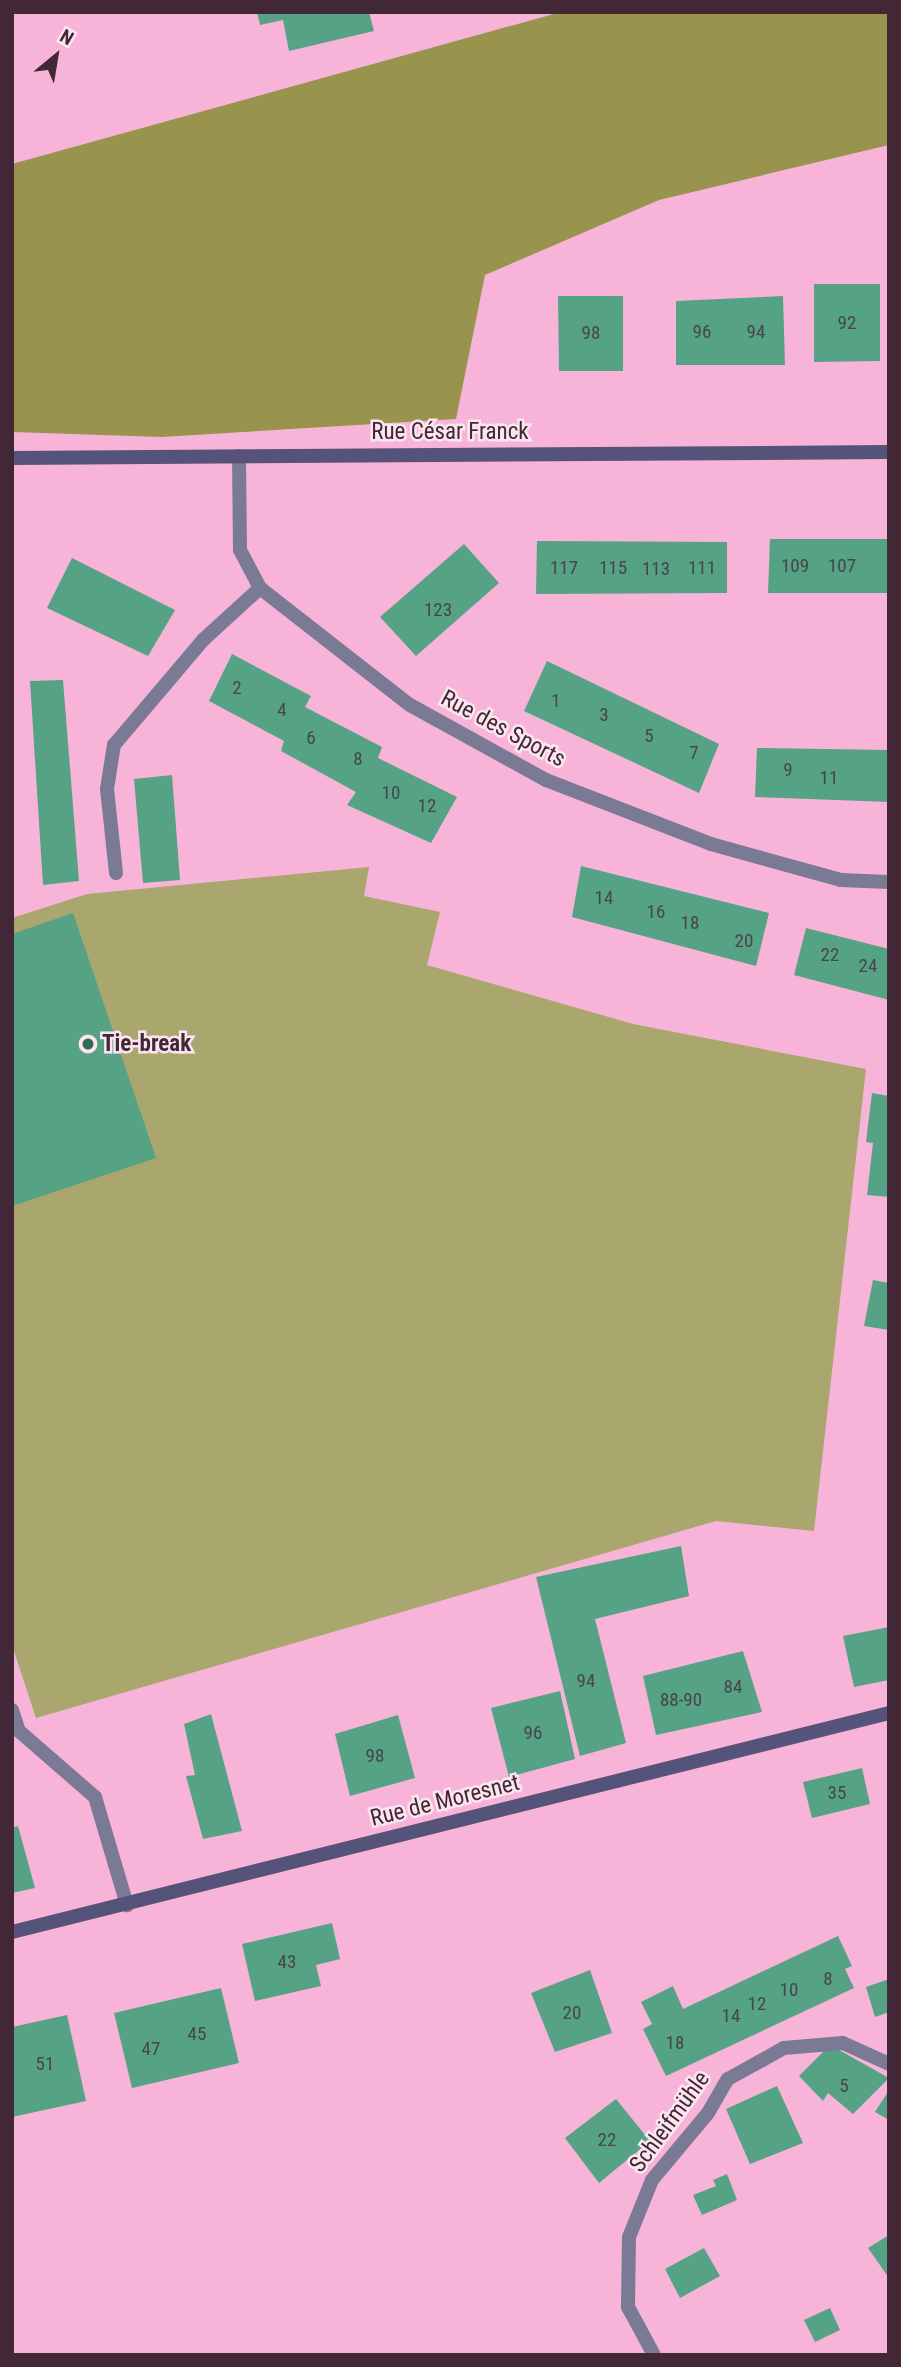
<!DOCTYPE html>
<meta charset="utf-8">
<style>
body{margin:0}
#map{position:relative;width:901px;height:2367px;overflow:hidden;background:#f8b4d8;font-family:"Roboto Condensed",sans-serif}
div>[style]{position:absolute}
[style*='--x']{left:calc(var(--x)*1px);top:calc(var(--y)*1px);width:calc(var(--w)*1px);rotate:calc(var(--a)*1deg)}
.green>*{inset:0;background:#a9a76d}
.forest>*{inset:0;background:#98944e}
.building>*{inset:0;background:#55a284}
.lane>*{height:14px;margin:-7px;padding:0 7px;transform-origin:7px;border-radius:7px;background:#7b7a95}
.street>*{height:14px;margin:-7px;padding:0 7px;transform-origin:7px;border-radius:7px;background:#7b7a95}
.secondary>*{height:14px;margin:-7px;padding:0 7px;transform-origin:7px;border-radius:7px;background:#555379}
.dots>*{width:19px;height:19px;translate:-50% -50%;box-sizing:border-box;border:4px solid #fbe6f0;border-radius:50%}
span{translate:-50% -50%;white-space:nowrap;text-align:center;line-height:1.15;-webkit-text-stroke:5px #fbe6f0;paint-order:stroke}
.number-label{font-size:19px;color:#47464a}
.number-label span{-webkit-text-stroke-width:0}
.street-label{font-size:23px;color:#422836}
.poi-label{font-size:23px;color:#422836;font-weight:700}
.left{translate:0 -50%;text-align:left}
.frame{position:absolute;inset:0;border:14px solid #422836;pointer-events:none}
.north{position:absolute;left:21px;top:21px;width:70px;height:70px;-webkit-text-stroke:5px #fbe6f0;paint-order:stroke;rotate:30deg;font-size:19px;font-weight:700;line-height:28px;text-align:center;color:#422836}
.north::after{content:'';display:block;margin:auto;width:24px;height:32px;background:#422836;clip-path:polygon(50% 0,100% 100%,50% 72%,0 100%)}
</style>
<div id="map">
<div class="green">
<i style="clip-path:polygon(369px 867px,364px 896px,440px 912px,427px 965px,633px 1024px,866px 1069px,814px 1531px,716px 1521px,36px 1718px,12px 1645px,12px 918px,87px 894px)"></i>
</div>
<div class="forest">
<i style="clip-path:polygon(561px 12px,889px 12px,889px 145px,659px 200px,485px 275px,456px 419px,162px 437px,12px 432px,12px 164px)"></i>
</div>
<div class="building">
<i style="clip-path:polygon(257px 12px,369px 12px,374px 31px,289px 51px,283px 20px,260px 25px)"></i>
<i style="clip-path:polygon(814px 284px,880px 284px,880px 361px,814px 362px)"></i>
<i style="clip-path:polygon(558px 296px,623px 296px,623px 371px,559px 371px)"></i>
<i style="clip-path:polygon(783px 296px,785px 365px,676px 365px,676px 301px)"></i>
<i style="clip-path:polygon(770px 539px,889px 539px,889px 593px,768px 593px)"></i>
<i style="clip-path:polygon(537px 541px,727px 542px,727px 593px,536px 594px)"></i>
<i style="clip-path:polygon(464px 544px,499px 583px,416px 656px,380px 617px)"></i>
<i style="clip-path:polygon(72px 558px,175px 610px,148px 656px,47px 608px)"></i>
<i style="clip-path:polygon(232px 654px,311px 696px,305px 707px,382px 747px,378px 758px,457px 797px,431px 843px,347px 805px,356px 792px,281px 751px,284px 741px,209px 701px)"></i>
<i style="clip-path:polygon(547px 661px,719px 744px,699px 793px,524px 711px)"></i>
<i style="clip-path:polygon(63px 680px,79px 881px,43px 885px,30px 681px)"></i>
<i style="clip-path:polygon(757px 748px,889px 750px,889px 802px,755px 797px)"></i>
<i style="clip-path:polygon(172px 775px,180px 880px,143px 883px,134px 779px)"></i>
<i style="clip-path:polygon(581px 866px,769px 913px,756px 966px,572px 917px)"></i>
<i style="clip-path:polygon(73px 913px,156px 1158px,12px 1206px,12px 934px)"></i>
<i style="clip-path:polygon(806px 928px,889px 949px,889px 1000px,794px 975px)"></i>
<i style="clip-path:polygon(872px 1093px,889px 1096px,889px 1197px,867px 1195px,873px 1143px,866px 1142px)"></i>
<i style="clip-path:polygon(873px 1280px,889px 1283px,889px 1330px,864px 1326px)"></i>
<i style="clip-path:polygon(681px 1546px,689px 1596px,595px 1619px,626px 1743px,580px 1756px,536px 1577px)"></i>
<i style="clip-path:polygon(889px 1627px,889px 1680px,854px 1687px,843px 1636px)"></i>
<i style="clip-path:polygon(743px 1651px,762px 1712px,656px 1735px,643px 1676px)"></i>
<i style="clip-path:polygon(560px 1691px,575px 1759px,509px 1777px,491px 1708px)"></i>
<i style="clip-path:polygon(211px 1714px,242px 1831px,203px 1839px,186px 1776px,195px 1775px,184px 1724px)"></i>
<i style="clip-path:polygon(398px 1715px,415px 1778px,350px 1796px,335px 1734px)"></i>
<i style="clip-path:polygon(862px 1768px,870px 1804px,812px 1818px,803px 1782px)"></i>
<i style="clip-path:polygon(18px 1826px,35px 1888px,12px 1893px,12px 1828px)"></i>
<i style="clip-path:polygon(332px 1923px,340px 1959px,316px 1965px,321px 1986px,255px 2001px,242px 1944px)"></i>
<i style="clip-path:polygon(838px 1936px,852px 1966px,845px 1969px,854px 1988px,666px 2076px,643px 2029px,652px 2024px,641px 2002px,673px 1986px,683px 2009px)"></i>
<i style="clip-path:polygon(590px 1970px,612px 2033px,555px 2052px,531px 1993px)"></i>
<i style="clip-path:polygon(889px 1979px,889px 2012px,875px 2017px,866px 1987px)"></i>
<i style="clip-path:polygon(221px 1988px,239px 2063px,132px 2088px,114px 2013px)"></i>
<i style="clip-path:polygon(67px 2015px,86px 2101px,12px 2117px,12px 2027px)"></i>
<i style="clip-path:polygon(830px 2045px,889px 2078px,853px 2114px,828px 2093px,823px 2101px,799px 2076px)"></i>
<i style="clip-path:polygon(777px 2086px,803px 2143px,750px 2164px,726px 2109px)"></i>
<i style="clip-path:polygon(889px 2090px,889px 2120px,875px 2112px)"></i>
<i style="clip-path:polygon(616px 2099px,650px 2141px,599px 2183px,565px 2138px)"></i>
<i style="clip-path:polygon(727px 2174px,737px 2200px,702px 2215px,693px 2195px,716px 2186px,713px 2180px)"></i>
<i style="clip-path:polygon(889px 2235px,889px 2278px,868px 2248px)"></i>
<i style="clip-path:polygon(704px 2248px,720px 2276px,680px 2298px,665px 2269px)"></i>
<i style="clip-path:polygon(830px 2308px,840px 2330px,815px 2342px,804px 2320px)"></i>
</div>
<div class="lane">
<i style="--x:116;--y:873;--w:84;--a:-96.1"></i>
<i style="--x:107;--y:789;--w:45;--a:-81"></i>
<i style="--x:114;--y:745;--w:138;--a:-49.7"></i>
<i style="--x:203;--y:640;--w:77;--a:-42.4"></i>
</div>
<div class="street">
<i style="--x:239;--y:456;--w:94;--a:89.4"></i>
<i style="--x:240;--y:550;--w:43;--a:62.2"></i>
<i style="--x:260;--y:588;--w:190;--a:38"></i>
<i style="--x:410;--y:705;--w:155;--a:28.9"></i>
<i style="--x:546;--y:780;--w:177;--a:21.2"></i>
<i style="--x:711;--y:844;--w:135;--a:15.5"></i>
<i style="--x:841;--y:880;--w:48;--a:2.4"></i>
<i style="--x:12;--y:1710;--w:22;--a:72"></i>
<i style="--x:19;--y:1731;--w:101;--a:41"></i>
<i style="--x:95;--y:1797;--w:113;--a:73.5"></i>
<i style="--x:654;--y:2355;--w:55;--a:-118.4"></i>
<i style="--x:628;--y:2307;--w:70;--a:-89.2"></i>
<i style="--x:629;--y:2237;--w:61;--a:-68"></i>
<i style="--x:652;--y:2180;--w:87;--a:-50.1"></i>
<i style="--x:708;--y:2113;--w:39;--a:-60"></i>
<i style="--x:728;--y:2079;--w:64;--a:-29"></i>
<i style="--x:784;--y:2048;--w:59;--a:-4.8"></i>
<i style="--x:843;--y:2043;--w:51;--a:24.5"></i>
</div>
<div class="secondary">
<i style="--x:12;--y:458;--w:877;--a:-0.39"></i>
<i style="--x:12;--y:1932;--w:904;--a:-14.02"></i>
</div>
<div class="dots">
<i style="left:88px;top:1044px;background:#306a54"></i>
</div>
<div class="number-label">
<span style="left:847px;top:323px">92</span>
<span style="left:702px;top:332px">96</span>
<span style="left:756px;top:332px">94</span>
<span style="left:591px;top:333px">98</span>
<span style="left:795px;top:566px">109</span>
<span style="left:842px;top:566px">107</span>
<span style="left:564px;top:568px">117</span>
<span style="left:613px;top:568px">115</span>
<span style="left:702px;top:568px">111</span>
<span style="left:656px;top:569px">113</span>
<span style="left:438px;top:610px">123</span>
<span style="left:237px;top:688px">2</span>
<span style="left:556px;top:701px">1</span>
<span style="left:282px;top:710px">4</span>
<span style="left:604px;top:715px">3</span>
<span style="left:649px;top:736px">5</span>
<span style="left:311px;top:738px">6</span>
<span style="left:694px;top:753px">7</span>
<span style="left:358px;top:759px">8</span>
<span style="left:788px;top:770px">9</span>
<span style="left:829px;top:778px">11</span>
<span style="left:391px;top:793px">10</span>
<span style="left:427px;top:806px">12</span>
<span style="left:604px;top:898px">14</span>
<span style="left:656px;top:912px">16</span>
<span style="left:690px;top:923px">18</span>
<span style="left:744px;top:941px">20</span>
<span style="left:830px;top:955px">22</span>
<span style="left:868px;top:966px">24</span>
<span style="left:586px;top:1681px">94</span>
<span style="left:733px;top:1687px">84</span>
<span style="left:681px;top:1700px">88-90</span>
<span style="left:533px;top:1733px">96</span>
<span style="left:375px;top:1756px">98</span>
<span style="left:837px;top:1793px">35</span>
<span style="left:287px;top:1962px">43</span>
<span style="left:828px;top:1979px">8</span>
<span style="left:789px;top:1990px">10</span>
<span style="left:757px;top:2004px">12</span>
<span style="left:572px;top:2013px">20</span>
<span style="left:731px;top:2016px">14</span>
<span style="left:197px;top:2034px">45</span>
<span style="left:675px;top:2043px">18</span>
<span style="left:151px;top:2049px">47</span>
<span style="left:45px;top:2064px">51</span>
<span style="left:844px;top:2086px">5</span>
<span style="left:607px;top:2140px">22</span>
</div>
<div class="street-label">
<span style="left:450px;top:432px">Rue César Franck</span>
<span style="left:503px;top:729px;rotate:28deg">Rue des Sports</span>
<span style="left:445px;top:1801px;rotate:-14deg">Rue de Moresnet</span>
<span style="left:670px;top:2122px;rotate:-54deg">Schleifmühle</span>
</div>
<div class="poi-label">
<span class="left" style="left:102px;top:1044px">Tie-break</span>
</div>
<div class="frame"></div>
<div class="north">N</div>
</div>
